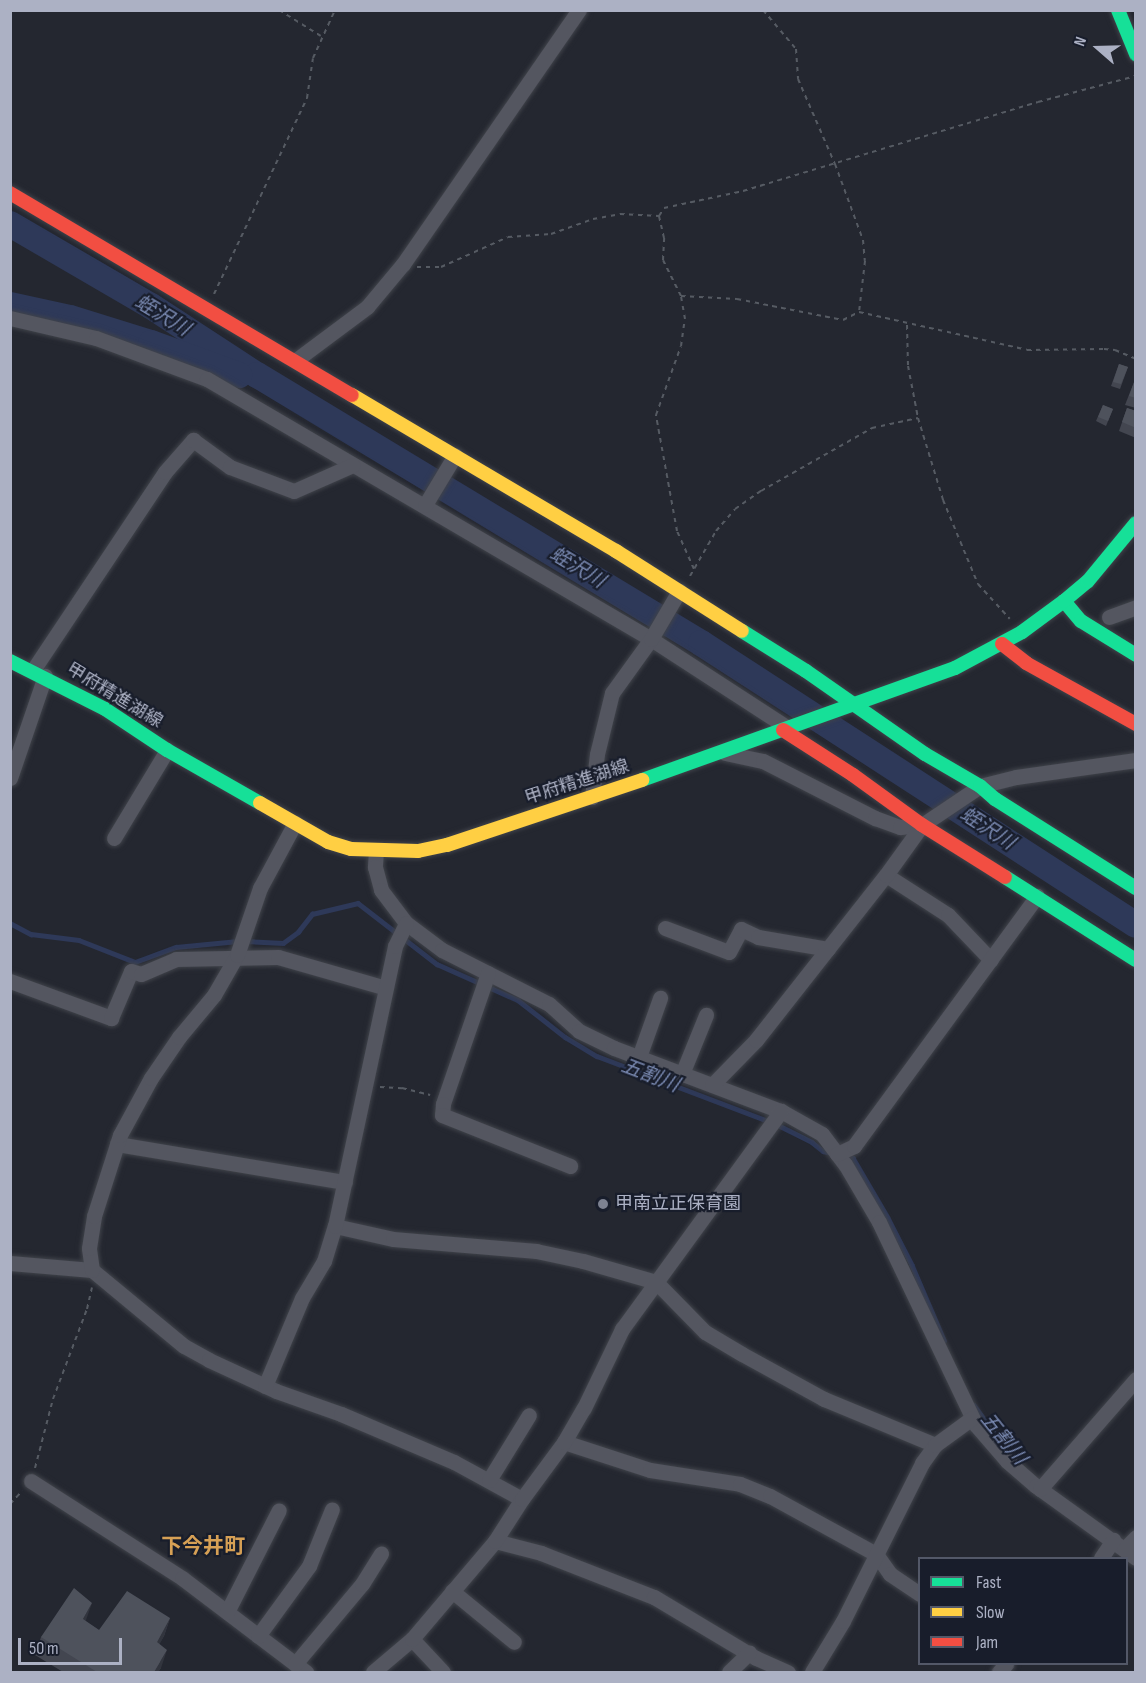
<!DOCTYPE html>
<meta charset="utf-8">
<style>
body{margin:0}
#map{position:relative;width:1146px;height:1683px;overflow:hidden;background:#242730;font-family:"Sofia Sans Condensed","Noto Sans JP",sans-serif}
div>[style]{position:absolute}
[style*='--x']{left:calc(var(--x)*1px);top:calc(var(--y)*1px);width:calc(var(--w)*1px);rotate:calc(var(--a)*1deg)}
.stream>*{height:4.5px;margin:-2.25px;padding:0 2.25px;transform-origin:2.25px;border-radius:2.25px;background:#2e3959}
.river>*{height:26px;margin:-13px;padding:0 13px;transform-origin:13px;border-radius:13px;background:#2e3959}
.path>*{height:2px;margin-top:-1px;transform-origin:0;background:repeating-linear-gradient(90deg,#565b63 0 4.5px,transparent 0 9px)}
.roads{filter:drop-shadow(0 0 2px #40434a) drop-shadow(0 0 2px #40434a)}
.street>*{height:15px;margin:-7.5px;padding:0 7.5px;transform-origin:7.5px;border-radius:7.5px;background:#545660}
.fast>*{height:14px;margin:-7px;padding:0 7px;transform-origin:7px;border-radius:7px;background:#16e098}
.slow>*{height:14px;margin:-7px;padding:0 7px;transform-origin:7px;border-radius:7px;background:#ffcf43}
.jam>*{height:14px;margin:-7px;padding:0 7px;transform-origin:7px;border-radius:7px;background:#f24e42}
.wall>*{inset:0;background:#434650}
.shaded-wall>*{inset:0;background:#32353e}
.building>*{inset:0;background:#4e525c}
.dots>*{width:16px;height:16px;translate:-50% -50%;box-sizing:border-box;border:3px solid #181d2b;border-radius:50%}
span{translate:-50% -50%;white-space:nowrap;text-align:center;line-height:1.15;-webkit-text-stroke:4.5px #181d2b;paint-order:stroke}
.street-label{font-size:18px;color:#acb1c4}
.poi-label{font-size:18px;color:#acb1c4}
.left{translate:0 -50%;text-align:left}
.water-label{font-size:20px;color:#7a8ab2;font-style:italic}
.quarter-label{font-size:21px;color:#d6a055;font-weight:700}
.frame{position:absolute;inset:0;border:12px solid #acb1c4;pointer-events:none}
.legend{position:absolute;left:918px;top:1557px;width:210px;height:108px;box-sizing:border-box;background:#181d2b;border:2px solid #535868;margin:0;padding:8px 10px;list-style:none;font-size:18px;color:#acb1c4}
.legend li{display:flex;align-items:center;gap:12px;height:30px}
.legend b{width:30px;border:2px solid #535868}
.north{position:absolute;left:1068px;top:18px;width:60px;height:60px;-webkit-text-stroke:4px #181d2b;paint-order:stroke;rotate:290deg;font-size:16px;font-weight:700;line-height:24px;text-align:center;color:#acb1c4}
.north::after{content:'';display:block;margin:auto;width:21px;height:27px;background:#acb1c4;clip-path:polygon(50% 0,100% 100%,50% 72%,0 100%)}
.scale{position:absolute;left:18px;top:1638px;width:104px;height:27px;box-sizing:border-box;border:3px solid #acb1c4;border-top:0;padding-left:8px;font-size:18px;line-height:21px;white-space:nowrap;color:#acb1c4;-webkit-text-stroke:4px #181d2b;paint-order:stroke}
</style>
<div id="map">
<div class="stream">
<i style="--x:10;--y:923;--w:24;--a:28"></i>
<i style="--x:31;--y:934;--w:48;--a:7.1"></i>
<i style="--x:79;--y:940;--w:60;--a:21.4"></i>
<i style="--x:135;--y:962;--w:44;--a:-20.1"></i>
<i style="--x:176;--y:947;--w:62;--a:-5.5"></i>
<i style="--x:246;--y:941;--w:37;--a:3"></i>
<i style="--x:283;--y:943;--w:19;--a:-36"></i>
<i style="--x:298;--y:932;--w:23;--a:-52"></i>
<i style="--x:312;--y:914;--w:47;--a:-13.4"></i>
<i style="--x:358;--y:903;--w:100;--a:37.7"></i>
<i style="--x:437;--y:964;--w:89;--a:24"></i>
<i style="--x:518;--y:1000;--w:60;--a:38.2"></i>
<i style="--x:565;--y:1037;--w:37;--a:31"></i>
<i style="--x:597;--y:1056;--w:183;--a:20.8"></i>
<i style="--x:776;--y:1124;--w:40;--a:26.6"></i>
<i style="--x:812;--y:1142;--w:14;--a:39"></i>
<i style="--x:823;--y:1151;--w:9;--a:13"></i>
<i style="--x:846;--y:1157;--w:7;--a:8"></i>
<i style="--x:853;--y:1158;--w:69;--a:59.7"></i>
<i style="--x:888;--y:1218;--w:53;--a:62.9"></i>
<i style="--x:912;--y:1265;--w:82;--a:66.9"></i>
<i style="--x:974;--y:1405;--w:54;--a:54"></i>
</div>
<div class="river">
<i style="--x:10;--y:224;--w:163;--a:30.2"></i>
<i style="--x:151;--y:306;--w:126;--a:33.1"></i>
<i style="--x:257;--y:375;--w:519;--a:31.12"></i>
<i style="--x:701;--y:643;--w:518;--a:32.95"></i>
<i style="--x:10;--y:305;--w:61;--a:12.2"></i>
<i style="--x:70;--y:318;--w:85;--a:17.2"></i>
<i style="--x:151;--y:343;--w:94;--a:20"></i>
</div>
<div class="path">
<i style="--x:279;--y:10;--w:49;--a:31.8"></i>
<i style="--x:763;--y:10;--w:51;--a:49.8"></i>
<i style="--x:796;--y:49;--w:30;--a:86"></i>
<i style="--x:798;--y:79;--w:93;--a:66.5"></i>
<i style="--x:835;--y:164;--w:81;--a:69.8"></i>
<i style="--x:863;--y:240;--w:21;--a:85"></i>
<i style="--x:865;--y:261;--w:51;--a:96.7"></i>
<i style="--x:417;--y:267;--w:24;--a:0"></i>
<i style="--x:441;--y:267;--w:73;--a:-24.1"></i>
<i style="--x:508;--y:237;--w:43;--a:-4"></i>
<i style="--x:551;--y:234;--w:45;--a:-19.7"></i>
<i style="--x:593;--y:219;--w:27;--a:-10"></i>
<i style="--x:620;--y:214;--w:39;--a:3"></i>
<i style="--x:214;--y:294;--w:217;--a:-64.6"></i>
<i style="--x:307;--y:98;--w:40;--a:-81.5"></i>
<i style="--x:313;--y:58;--w:53;--a:-65.4"></i>
<i style="--x:681;--y:296;--w:56;--a:3.1"></i>
<i style="--x:737;--y:299;--w:108;--a:11.2"></i>
<i style="--x:843;--y:320;--w:18;--a:-27"></i>
<i style="--x:859;--y:312;--w:172;--a:12.7"></i>
<i style="--x:1027;--y:350;--w:77;--a:-0.7"></i>
<i style="--x:1104;--y:349;--w:11;--a:5"></i>
<i style="--x:1115;--y:350;--w:23;--a:23"></i>
<i style="--x:907;--y:325;--w:41;--a:88.6"></i>
<i style="--x:908;--y:366;--w:53;--a:79.1"></i>
<i style="--x:918;--y:418;--w:86;--a:73"></i>
<i style="--x:943;--y:500;--w:91;--a:67.4"></i>
<i style="--x:978;--y:584;--w:47;--a:47.6"></i>
<i style="--x:694;--y:569;--w:42;--a:-114.1"></i>
<i style="--x:677;--y:531;--w:118;--a:-100.3"></i>
<i style="--x:656;--y:415;--w:73;--a:-70.1"></i>
<i style="--x:681;--y:346;--w:27;--a:-82"></i>
<i style="--x:685;--y:319;--w:23;--a:-100"></i>
<i style="--x:681;--y:296;--w:40;--a:-116.6"></i>
<i style="--x:663;--y:260;--w:22;--a:-87"></i>
<i style="--x:664;--y:238;--w:23;--a:-103"></i>
<i style="--x:659;--y:216;--w:9;--a:-58"></i>
<i style="--x:664;--y:208;--w:81;--a:-12.1"></i>
<i style="--x:743;--y:191;--w:308;--a:-16.8"></i>
<i style="--x:1038;--y:102;--w:101;--a:-14.9"></i>
<i style="--x:690;--y:576;--w:52;--a:-60"></i>
<i style="--x:716;--y:531;--w:29;--a:-49"></i>
<i style="--x:735;--y:509;--w:32;--a:-35"></i>
<i style="--x:761;--y:491;--w:128;--a:-29.6"></i>
<i style="--x:872;--y:428;--w:47;--a:-12.3"></i>
<i style="--x:380;--y:1087;--w:22;--a:3"></i>
<i style="--x:402;--y:1088;--w:29;--a:14"></i>
<i style="--x:35;--y:1468;--w:71;--a:-75.4"></i>
<i style="--x:53;--y:1399;--w:96;--a:-69.3"></i>
<i style="--x:87;--y:1309;--w:22;--a:-77"></i>
<i style="--x:10;--y:1504;--w:18;--a:-47"></i>
</div>
<div class="roads">
<div class="street">
<i style="--x:10;--y:318;--w:88;--a:13.1"></i>
<i style="--x:96;--y:338;--w:118;--a:20.3"></i>
<i style="--x:207;--y:379;--w:515;--a:30.35"></i>
<i style="--x:651;--y:639;--w:163;--a:33"></i>
<i style="--x:296;--y:360;--w:89;--a:-36.7"></i>
<i style="--x:367;--y:307;--w:56;--a:-50.1"></i>
<i style="--x:403;--y:264;--w:309;--a:-55.3"></i>
<i style="--x:425;--y:505;--w:58;--a:-59"></i>
<i style="--x:1109;--y:617;--w:29;--a:-20"></i>
<i style="--x:33;--y:670;--w:238;--a:-56.3"></i>
<i style="--x:165;--y:472;--w:43;--a:-48.8"></i>
<i style="--x:193;--y:440;--w:46;--a:36.1"></i>
<i style="--x:230;--y:467;--w:68;--a:20.6"></i>
<i style="--x:294;--y:491;--w:64;--a:-23.8"></i>
<i style="--x:725;--y:753;--w:39;--a:12"></i>
<i style="--x:763;--y:761;--w:126;--a:27"></i>
<i style="--x:875;--y:818;--w:27;--a:20"></i>
<i style="--x:900;--y:827;--w:22;--a:-5"></i>
<i style="--x:10;--y:778;--w:108;--a:-71.1"></i>
<i style="--x:592;--y:797;--w:43;--a:-83.4"></i>
<i style="--x:597;--y:754;--w:63;--a:-76.2"></i>
<i style="--x:612;--y:693;--w:67;--a:-54.2"></i>
<i style="--x:651;--y:639;--w:56;--a:-59.7"></i>
<i style="--x:114;--y:838;--w:103;--a:-58.9"></i>
<i style="--x:376;--y:851;--w:16;--a:94"></i>
<i style="--x:375;--y:867;--w:24;--a:75"></i>
<i style="--x:381;--y:890;--w:41;--a:52.9"></i>
<i style="--x:406;--y:923;--w:45;--a:36.9"></i>
<i style="--x:442;--y:950;--w:120;--a:26.8"></i>
<i style="--x:549;--y:1004;--w:40;--a:42"></i>
<i style="--x:579;--y:1031;--w:39;--a:26"></i>
<i style="--x:614;--y:1048;--w:178;--a:20.7"></i>
<i style="--x:781;--y:1111;--w:47;--a:29.3"></i>
<i style="--x:822;--y:1134;--w:38;--a:53"></i>
<i style="--x:845;--y:1164;--w:67;--a:59.6"></i>
<i style="--x:879;--y:1222;--w:225;--a:64.5"></i>
<i style="--x:976;--y:1425;--w:48;--a:49.3"></i>
<i style="--x:1007;--y:1461;--w:38;--a:41"></i>
<i style="--x:1036;--y:1486;--w:123;--a:35.8"></i>
<i style="--x:886;--y:875;--w:74;--a:32.8"></i>
<i style="--x:948;--y:915;--w:62;--a:46.3"></i>
<i style="--x:665;--y:928;--w:68;--a:20.6"></i>
<i style="--x:729;--y:952;--w:26;--a:-62"></i>
<i style="--x:741;--y:929;--w:19;--a:25"></i>
<i style="--x:758;--y:937;--w:71;--a:9.7"></i>
<i style="--x:488;--y:973;--w:139;--a:109"></i>
<i style="--x:443;--y:1104;--w:11;--a:95"></i>
<i style="--x:442;--y:1115;--w:138;--a:21.7"></i>
<i style="--x:10;--y:981;--w:108;--a:20.1"></i>
<i style="--x:111;--y:1018;--w:51;--a:-66.9"></i>
<i style="--x:131;--y:971;--w:10;--a:17"></i>
<i style="--x:141;--y:974;--w:38;--a:-23"></i>
<i style="--x:176;--y:959;--w:102;--a:-1.1"></i>
<i style="--x:278;--y:957;--w:112;--a:16"></i>
<i style="--x:639;--y:1057;--w:63;--a:-70.4"></i>
<i style="--x:682;--y:1074;--w:64;--a:-67.9"></i>
<i style="--x:712;--y:1085;--w:63;--a:-45.6"></i>
<i style="--x:756;--y:1040;--w:210;--a:-51.8"></i>
<i style="--x:886;--y:875;--w:62;--a:-54.2"></i>
<i style="--x:922;--y:825;--w:70;--a:-33.9"></i>
<i style="--x:980;--y:786;--w:37;--a:-14"></i>
<i style="--x:1016;--y:777;--w:121;--a:-8.1"></i>
<i style="--x:117;--y:1144;--w:231;--a:9.5"></i>
<i style="--x:837;--y:1154;--w:19;--a:-25"></i>
<i style="--x:854;--y:1146;--w:310;--a:-53.8"></i>
<i style="--x:335;--y:1226;--w:59;--a:12.6"></i>
<i style="--x:393;--y:1239;--w:144;--a:4.8"></i>
<i style="--x:536;--y:1251;--w:48;--a:12"></i>
<i style="--x:583;--y:1261;--w:76;--a:16"></i>
<i style="--x:656;--y:1282;--w:70;--a:45.6"></i>
<i style="--x:705;--y:1332;--w:43;--a:30.7"></i>
<i style="--x:742;--y:1354;--w:94;--a:28.8"></i>
<i style="--x:824;--y:1399;--w:120;--a:22.5"></i>
<i style="--x:10;--y:1263;--w:82;--a:4.9"></i>
<i style="--x:92;--y:1270;--w:119;--a:39.6"></i>
<i style="--x:184;--y:1346;--w:29;--a:29"></i>
<i style="--x:209;--y:1360;--w:74;--a:24.8"></i>
<i style="--x:276;--y:1391;--w:69;--a:19.5"></i>
<i style="--x:341;--y:1414;--w:123;--a:23"></i>
<i style="--x:454;--y:1462;--w:77;--a:28.6"></i>
<i style="--x:92;--y:1270;--w:22;--a:-98"></i>
<i style="--x:89;--y:1248;--w:32;--a:-81"></i>
<i style="--x:94;--y:1216;--w:85;--a:-72.2"></i>
<i style="--x:120;--y:1135;--w:65;--a:-61.5"></i>
<i style="--x:151;--y:1078;--w:50;--a:-55.7"></i>
<i style="--x:179;--y:1037;--w:55;--a:-50.2"></i>
<i style="--x:214;--y:995;--w:46;--a:-60.1"></i>
<i style="--x:237;--y:955;--w:71;--a:-71.1"></i>
<i style="--x:260;--y:888;--w:74;--a:-61.7"></i>
<i style="--x:265;--y:1386;--w:95;--a:-67.2"></i>
<i style="--x:302;--y:1298;--w:43;--a:-59.3"></i>
<i style="--x:324;--y:1261;--w:37;--a:-73"></i>
<i style="--x:335;--y:1226;--w:286;--a:-77.9"></i>
<i style="--x:395;--y:946;--w:25;--a:-64"></i>
<i style="--x:564;--y:1442;--w:90;--a:18"></i>
<i style="--x:650;--y:1470;--w:91;--a:8.8"></i>
<i style="--x:740;--y:1484;--w:32;--a:22"></i>
<i style="--x:770;--y:1496;--w:121;--a:28.7"></i>
<i style="--x:876;--y:1554;--w:24;--a:55"></i>
<i style="--x:890;--y:1574;--w:36;--a:34"></i>
<i style="--x:489;--y:1480;--w:76;--a:-58.4"></i>
<i style="--x:31;--y:1481;--w:179;--a:32.7"></i>
<i style="--x:182;--y:1578;--w:156;--a:37.2"></i>
<i style="--x:1040;--y:1489;--w:146;--a:-48.9"></i>
<i style="--x:495;--y:1541;--w:48;--a:14.6"></i>
<i style="--x:541;--y:1553;--w:121;--a:21.3"></i>
<i style="--x:654;--y:1597;--w:119;--a:30.9"></i>
<i style="--x:756;--y:1658;--w:35;--a:24"></i>
<i style="--x:1124;--y:1549;--w:17;--a:-45"></i>
<i style="--x:1101;--y:1558;--w:22;--a:-56"></i>
<i style="--x:452;--y:1591;--w:80;--a:39.4"></i>
<i style="--x:227;--y:1612;--w:114;--a:-63"></i>
<i style="--x:258;--y:1636;--w:87;--a:-53.9"></i>
<i style="--x:309;--y:1566;--w:61;--a:-68"></i>
<i style="--x:412;--y:1639;--w:45;--a:46.8"></i>
<i style="--x:295;--y:1664;--w:104;--a:-50.1"></i>
<i style="--x:362;--y:1584;--w:36;--a:-58"></i>
<i style="--x:373;--y:1672;--w:51;--a:-40.2"></i>
<i style="--x:412;--y:1639;--w:128;--a:-49.7"></i>
<i style="--x:495;--y:1541;--w:50;--a:-57.3"></i>
<i style="--x:522;--y:1499;--w:71;--a:-53.6"></i>
<i style="--x:564;--y:1442;--w:39;--a:-60"></i>
<i style="--x:584;--y:1408;--w:88;--a:-64.3"></i>
<i style="--x:622;--y:1329;--w:270;--a:-53.9"></i>
<i style="--x:729;--y:1672;--w:28;--a:-44"></i>
<i style="--x:812;--y:1672;--w:60;--a:-58.7"></i>
<i style="--x:843;--y:1621;--w:177;--a:-63.4"></i>
<i style="--x:922;--y:1463;--w:22;--a:-54"></i>
<i style="--x:935;--y:1445;--w:46;--a:-36.1"></i>
<i style="--x:999;--y:1672;--w:11;--a:-49"></i>
</div>
<div class="fast">
<i style="--x:1118;--y:10;--w:48;--a:67.8"></i>
<i style="--x:1064;--y:601;--w:26;--a:50"></i>
<i style="--x:1081;--y:621;--w:65;--a:31.7"></i>
<i style="--x:742;--y:631;--w:75;--a:32"></i>
<i style="--x:806;--y:671;--w:145;--a:34.9"></i>
<i style="--x:925;--y:754;--w:64;--a:30.2"></i>
<i style="--x:980;--y:786;--w:20;--a:41"></i>
<i style="--x:995;--y:799;--w:167;--a:32.3"></i>
<i style="--x:10;--y:661;--w:106;--a:26.8"></i>
<i style="--x:105;--y:709;--w:74;--a:33.5"></i>
<i style="--x:167;--y:750;--w:107;--a:29.7"></i>
<i style="--x:642;--y:780;--w:332;--a:-19.7"></i>
<i style="--x:955;--y:668;--w:76;--a:-28.2"></i>
<i style="--x:1022;--y:632;--w:52;--a:-36.4"></i>
<i style="--x:1064;--y:601;--w:31;--a:-40"></i>
<i style="--x:1088;--y:581;--w:75;--a:-50.4"></i>
<i style="--x:1005;--y:877;--w:155;--a:32.4"></i>
</div>
<div class="slow">
<i style="--x:352;--y:395;--w:307;--a:30.6"></i>
<i style="--x:616;--y:551;--w:149;--a:32.4"></i>
<i style="--x:260;--y:803;--w:78;--a:29.8"></i>
<i style="--x:328;--y:842;--w:24;--a:17"></i>
<i style="--x:351;--y:849;--w:67;--a:1.7"></i>
<i style="--x:418;--y:851;--w:30;--a:-12"></i>
<i style="--x:447;--y:845;--w:206;--a:-18.4"></i>
</div>
<div class="jam">
<i style="--x:10;--y:193;--w:397;--a:30.6"></i>
<i style="--x:1002;--y:644;--w:31;--a:38"></i>
<i style="--x:1026;--y:663;--w:126;--a:29"></i>
<i style="--x:783;--y:730;--w:83;--a:32.7"></i>
<i style="--x:853;--y:775;--w:85;--a:35.9"></i>
<i style="--x:922;--y:825;--w:98;--a:32.1"></i>
</div>
</div>
<div class="wall">
<i style="clip-path:polygon(1119px 364px,1128px 367px,1120px 389px,1111px 386px)"></i>
<i style="clip-path:polygon(1136px 377px,1136px 408px,1125px 405px)"></i>
<i style="clip-path:polygon(1103px 405px,1113px 409px,1106px 426px,1096px 421px)"></i>
<i style="clip-path:polygon(1127px 408px,1136px 411px,1136px 438px,1119px 431px)"></i>
<i style="clip-path:polygon(170px 1618px,164px 1636px,159px 1644px,161px 1668px,158px 1672px,63px 1672px,35px 1655px,41px 1637px,85px 1621px,99px 1630px)"></i>
</div>
<div class="shaded-wall">
<i style="clip-path:polygon(92px 1603px,86px 1620px,76px 1636px,83px 1619px)"></i>
<i style="clip-path:polygon(170px 1618px,164px 1636px,151px 1660px,157px 1642px)"></i>
<i style="clip-path:polygon(167px 1650px,161px 1668px,158px 1672px,154px 1672px)"></i>
</div>
<div class="building">
<i style="clip-path:polygon(1119px 364px,1128px 367px,1121px 384px,1113px 382px)"></i>
<i style="clip-path:polygon(1136px 377px,1136px 398px,1129px 396px)"></i>
<i style="clip-path:polygon(1103px 405px,1113px 409px,1108px 421px,1098px 417px)"></i>
<i style="clip-path:polygon(1127px 408px,1136px 411px,1136px 428px,1122px 422px)"></i>
<i style="clip-path:polygon(74px 1588px,92px 1603px,83px 1619px,99px 1630px,127px 1591px,170px 1618px,157px 1642px,167px 1650px,154px 1672px,97px 1672px,41px 1637px)"></i>
</div>
<div class="dots">
<i style="left:603px;top:1204px;background:#7c8190"></i>
</div>
<div class="street-label">
<span style="left:114px;top:696px;rotate:31deg">甲府精進湖線</span>
<span style="left:577px;top:783px;rotate:-18deg">甲府精進湖線</span>
</div>
<div class="poi-label">
<span class="left" style="left:615px;top:1204px">甲南立正保育園</span>
</div>
<div class="water-label">
<span style="left:162px;top:316px;rotate:31deg">蛭沢川</span>
<span style="left:577px;top:568px;rotate:31deg">蛭沢川</span>
<span style="left:987px;top:829px;rotate:33deg">蛭沢川</span>
<span style="left:650px;top:1076px;rotate:21deg">五割川</span>
<span style="left:1003px;top:1439px;rotate:51deg">五割川</span>
</div>
<div class="quarter-label">
<span style="left:203px;top:1547px">下今井町</span>
</div>
<div class="frame"></div>
<ul class="legend">
<li><b style="height:8px;background:#16e098"></b>Fast</li>
<li><b style="height:8px;background:#ffcf43"></b>Slow</li>
<li><b style="height:8px;background:#f24e42"></b>Jam</li>
</ul>
<div class="north">N</div>
<div class="scale">50 m</div>
</div>
